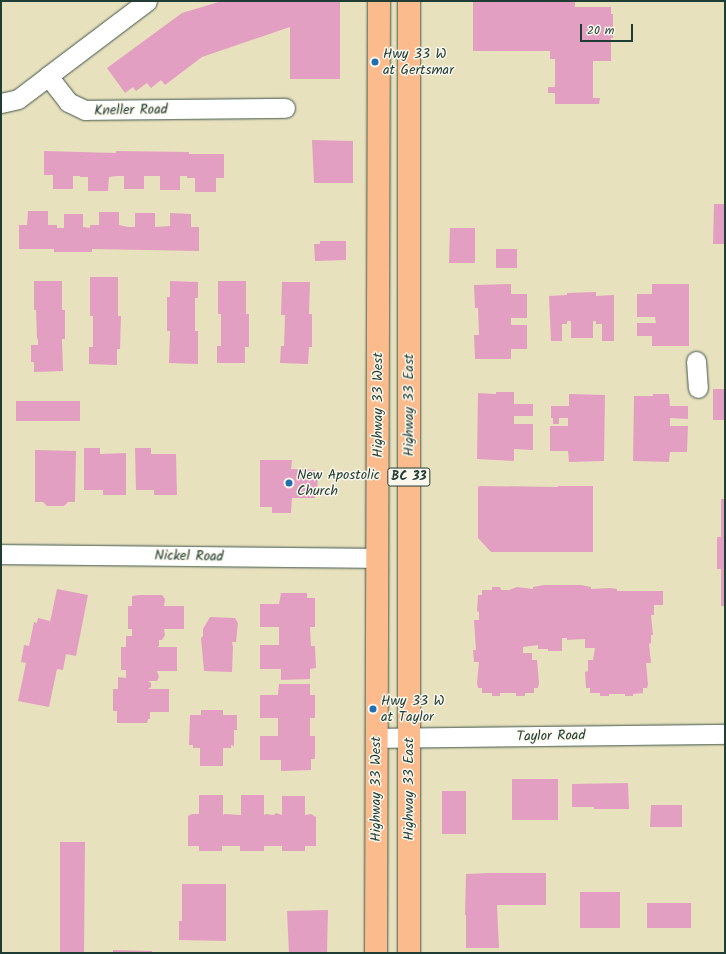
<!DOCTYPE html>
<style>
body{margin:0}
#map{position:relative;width:726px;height:954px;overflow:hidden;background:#e8e1be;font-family:Kalam,sans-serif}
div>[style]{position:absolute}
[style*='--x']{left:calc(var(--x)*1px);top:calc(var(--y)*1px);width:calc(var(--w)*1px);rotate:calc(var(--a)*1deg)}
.building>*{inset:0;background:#e39fc1}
.roads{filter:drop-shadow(0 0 1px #3d5649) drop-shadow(0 0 1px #3d5649)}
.minor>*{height:19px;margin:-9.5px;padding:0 9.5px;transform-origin:9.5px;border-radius:9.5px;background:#fff}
.primary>*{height:22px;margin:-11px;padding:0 11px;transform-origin:11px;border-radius:11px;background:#fbbb8c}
.dots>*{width:11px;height:11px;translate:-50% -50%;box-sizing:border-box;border:2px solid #fbf7ec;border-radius:50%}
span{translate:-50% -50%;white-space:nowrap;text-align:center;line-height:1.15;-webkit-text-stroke:3px #fbf7ec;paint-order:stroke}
.shield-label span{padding:1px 3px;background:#fbf7ec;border:1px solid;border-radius:3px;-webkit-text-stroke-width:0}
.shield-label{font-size:13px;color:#1f3d34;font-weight:700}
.poi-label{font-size:14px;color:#1f3d34}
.left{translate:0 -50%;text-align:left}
.street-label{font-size:14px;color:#1f3d34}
.frame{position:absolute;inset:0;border:2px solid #1f3d34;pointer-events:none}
.scale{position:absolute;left:580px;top:24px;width:53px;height:18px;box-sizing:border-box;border:2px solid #1f3d34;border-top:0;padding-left:5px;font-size:12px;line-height:14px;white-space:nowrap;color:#1f3d34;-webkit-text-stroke:3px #fbf7ec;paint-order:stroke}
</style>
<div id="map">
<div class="building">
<i style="clip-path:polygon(222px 1px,340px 1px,340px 79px,290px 79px,290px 27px,202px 57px,165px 85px,161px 80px,151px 88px,147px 83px,136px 91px,133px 87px,125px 93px,107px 68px,182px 13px)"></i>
<i style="clip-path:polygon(473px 1px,575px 1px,575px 7px,611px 7px,611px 14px,613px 14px,613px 38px,611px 38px,611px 61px,593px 61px,593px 98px,600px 98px,599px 104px,555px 104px,555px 93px,548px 93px,548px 87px,555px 87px,555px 59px,550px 59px,550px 51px,473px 51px)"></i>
<i style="clip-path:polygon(312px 140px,353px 141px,353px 183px,314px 183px)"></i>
<i style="clip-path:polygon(44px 151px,116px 153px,116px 151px,189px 152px,189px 154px,224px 154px,224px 178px,216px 178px,216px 192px,195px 192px,195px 178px,187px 178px,187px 176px,180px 176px,180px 190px,160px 190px,160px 176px,144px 176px,144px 189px,124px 189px,124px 176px,117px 176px,109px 177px,108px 191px,88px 191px,88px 177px,80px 177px,80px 176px,73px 176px,73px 189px,53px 189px,53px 175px,44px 175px)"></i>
<i style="clip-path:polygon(714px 204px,725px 204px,725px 244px,713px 244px)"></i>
<i style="clip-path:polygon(28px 211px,48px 211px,48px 225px,57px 225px,57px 228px,64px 228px,64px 214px,83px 214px,83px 227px,90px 228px,90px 225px,99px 225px,99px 212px,119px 212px,119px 225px,128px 227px,135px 227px,135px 213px,155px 213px,155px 227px,170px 226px,170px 213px,191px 214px,191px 227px,199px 227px,199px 251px,92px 249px,92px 252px,54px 252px,54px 249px,19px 249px,19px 225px,27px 225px)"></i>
<i style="clip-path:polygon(450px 228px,475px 228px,475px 263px,449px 263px)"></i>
<i style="clip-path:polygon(320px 241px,346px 241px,346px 260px,315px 261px,314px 244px,320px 244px)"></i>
<i style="clip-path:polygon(496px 249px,517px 249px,517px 268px,496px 268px)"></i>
<i style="clip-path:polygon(90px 277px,118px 277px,118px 316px,121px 316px,120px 349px,117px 349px,117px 365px,89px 364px,89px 347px,93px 347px,93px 316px,90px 316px)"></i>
<i style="clip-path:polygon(34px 281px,62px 281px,62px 310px,65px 310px,65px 339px,62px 339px,63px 371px,34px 372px,34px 362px,31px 362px,31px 345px,38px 345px,38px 339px,37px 339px,36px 310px,34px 310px)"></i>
<i style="clip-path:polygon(170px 281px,198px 282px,198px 298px,195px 298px,195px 331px,198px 331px,198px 364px,169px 363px,170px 331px,167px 331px,167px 297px,170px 297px)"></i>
<i style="clip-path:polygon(218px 281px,246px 281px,246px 314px,249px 314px,249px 347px,245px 347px,245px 363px,217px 363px,217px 346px,221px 346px,221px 314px,218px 314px)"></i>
<i style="clip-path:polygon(282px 282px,310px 282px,309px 314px,312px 314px,312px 347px,309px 347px,308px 364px,280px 363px,281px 346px,284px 346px,285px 315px,281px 315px)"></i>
<i style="clip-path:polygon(511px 284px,511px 294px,527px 294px,527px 318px,511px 318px,511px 325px,527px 325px,527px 349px,511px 349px,511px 359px,475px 359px,474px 335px,479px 335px,478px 308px,475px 308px,474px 285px)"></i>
<i style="clip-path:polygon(652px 284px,689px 284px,689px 346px,652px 346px,652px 336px,637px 336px,637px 323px,656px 323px,655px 317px,637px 317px,637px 294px,652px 294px)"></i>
<i style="clip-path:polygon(596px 292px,596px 296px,614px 295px,614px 341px,602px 341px,602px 324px,596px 324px,596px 321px,593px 321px,593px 338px,571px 338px,571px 321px,567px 321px,567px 324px,562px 324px,562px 341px,551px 341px,549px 296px,567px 295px,567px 293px)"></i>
<i style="clip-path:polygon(713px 389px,725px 389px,725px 420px,713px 420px)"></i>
<i style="clip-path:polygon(496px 392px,514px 392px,514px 404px,533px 404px,533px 416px,514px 416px,514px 424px,533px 424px,533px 450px,514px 449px,514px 461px,477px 459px,478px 393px,496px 394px)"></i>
<i style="clip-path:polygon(569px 394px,605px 395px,604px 461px,569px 462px,568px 451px,550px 451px,550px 426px,568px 426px,568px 418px,559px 418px,559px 424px,553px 424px,553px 418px,551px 418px,551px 406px,569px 406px)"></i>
<i style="clip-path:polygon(653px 394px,669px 394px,670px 406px,688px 406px,688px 419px,670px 418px,670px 426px,688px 426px,687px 452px,670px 452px,669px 462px,633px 461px,634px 396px,653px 396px)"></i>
<i style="clip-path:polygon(16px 401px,80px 401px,80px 421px,16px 421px)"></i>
<i style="clip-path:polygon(84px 448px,100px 448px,100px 454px,126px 453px,126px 495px,103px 495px,103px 490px,84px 490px)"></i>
<i style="clip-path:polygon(135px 448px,151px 448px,151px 454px,176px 454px,177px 495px,154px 495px,154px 490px,136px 490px)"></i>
<i style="clip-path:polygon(35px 450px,76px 451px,75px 502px,68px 502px,64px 506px,47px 506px,43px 502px,35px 502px)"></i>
<i style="clip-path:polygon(260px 460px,292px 460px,291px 469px,315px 470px,315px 476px,318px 476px,317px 491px,315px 491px,315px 498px,292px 498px,291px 513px,272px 513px,272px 507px,260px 507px)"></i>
<i style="clip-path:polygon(480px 486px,558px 487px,558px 486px,593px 486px,593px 552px,491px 552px,478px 538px,478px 487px)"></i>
<i style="clip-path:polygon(721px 499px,725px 499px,725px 606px,721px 606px,721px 569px,717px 569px,717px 537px,721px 537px)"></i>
<i style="clip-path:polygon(544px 585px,581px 585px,591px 587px,591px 589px,610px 588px,617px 589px,617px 591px,663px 591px,663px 605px,654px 605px,654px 615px,651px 615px,653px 635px,651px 635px,651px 643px,649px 644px,651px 663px,646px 663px,648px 684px,647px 688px,643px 688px,643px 693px,633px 694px,633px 696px,625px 696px,625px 694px,609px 694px,609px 696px,600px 696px,600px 693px,590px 693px,590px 688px,586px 688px,585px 672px,588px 671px,588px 660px,593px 660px,595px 648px,585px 648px,585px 639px,567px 640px,567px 638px,562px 638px,562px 651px,548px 651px,548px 649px,538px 649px,538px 645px,523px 647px,523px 653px,532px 653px,532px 660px,537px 660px,539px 683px,538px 688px,534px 688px,534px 693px,525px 693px,525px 696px,516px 696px,516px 693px,500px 693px,500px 696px,492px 696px,492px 693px,482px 693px,482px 688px,478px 688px,477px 683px,479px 662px,474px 662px,473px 650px,476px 650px,474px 620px,479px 620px,479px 612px,477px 611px,478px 595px,482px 595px,482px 590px,492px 590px,492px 587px,500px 587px,501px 590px,509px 590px,517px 587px,533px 589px,533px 587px)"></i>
<i style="clip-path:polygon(57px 589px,88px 595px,76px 656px,66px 654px,63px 670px,57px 669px,49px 707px,18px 701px,26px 663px,21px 662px,24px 645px,29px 646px,34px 622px,37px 623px,38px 618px,50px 621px,49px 627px)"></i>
<i style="clip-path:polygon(281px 593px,307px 593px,307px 598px,315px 598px,315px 627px,310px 627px,311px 646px,315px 646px,316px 668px,310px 669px,310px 679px,281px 680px,281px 669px,260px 669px,260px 645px,279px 645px,279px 627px,260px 627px,260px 604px,279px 604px)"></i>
<i style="clip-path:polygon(139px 595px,162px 595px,165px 599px,164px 606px,184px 606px,184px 629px,164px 629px,165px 635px,162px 640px,159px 640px,159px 646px,157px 647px,177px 647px,177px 671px,157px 671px,159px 677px,157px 681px,148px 681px,151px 683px,151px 687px,148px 689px,169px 689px,169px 712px,150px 712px,150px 719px,148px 719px,147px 723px,117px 723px,117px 711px,113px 711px,113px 689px,118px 689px,118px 677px,126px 678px,126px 670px,121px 670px,121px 647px,126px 647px,126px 636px,132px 636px,132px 629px,128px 629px,128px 606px,132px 606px,132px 596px)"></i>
<i style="clip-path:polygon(210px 617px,235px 618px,238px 623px,236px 642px,232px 642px,233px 647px,232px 672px,204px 671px,201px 638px,203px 636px,203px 629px)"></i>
<i style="clip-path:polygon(279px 684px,310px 684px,310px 695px,315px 695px,315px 718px,310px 718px,310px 736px,315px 736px,315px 759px,311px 759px,311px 770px,281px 771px,281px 760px,260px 760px,260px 736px,278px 736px,278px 718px,260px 718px,260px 695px,278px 695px)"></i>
<i style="clip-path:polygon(201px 710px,223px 710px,223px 715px,237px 715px,237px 730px,234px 730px,234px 746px,231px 745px,231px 748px,223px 748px,223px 766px,200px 766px,200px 748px,193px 748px,193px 745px,189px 745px,190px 715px,201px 715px)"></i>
<i style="clip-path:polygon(512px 779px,558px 779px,558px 820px,512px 820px)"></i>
<i style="clip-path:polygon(628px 783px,629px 809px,594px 809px,594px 807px,572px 807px,572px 784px)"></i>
<i style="clip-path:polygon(442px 791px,466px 791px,466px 834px,442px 834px)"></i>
<i style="clip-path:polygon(199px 795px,223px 795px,223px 816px,224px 814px,241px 815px,241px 795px,264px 795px,264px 815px,266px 814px,274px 815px,276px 813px,282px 815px,282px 796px,305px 796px,305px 815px,311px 814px,316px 817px,316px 846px,305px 846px,305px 851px,282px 851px,282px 846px,264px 846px,264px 851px,240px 851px,240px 846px,222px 846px,222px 851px,199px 851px,199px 846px,188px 846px,188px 816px,192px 814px,199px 814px)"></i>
<i style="clip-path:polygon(651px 805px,682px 805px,682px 827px,650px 827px)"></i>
<i style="clip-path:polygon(60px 842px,85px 842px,84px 953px,60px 953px)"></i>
<i style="clip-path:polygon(489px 873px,546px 873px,546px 905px,497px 905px,499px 948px,466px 948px,466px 915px,465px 915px,466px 874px)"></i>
<i style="clip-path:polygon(182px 884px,226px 884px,226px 941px,179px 940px,179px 921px,182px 921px)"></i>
<i style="clip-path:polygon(580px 892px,620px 892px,620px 928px,580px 928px)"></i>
<i style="clip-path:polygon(647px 903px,691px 903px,691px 928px,647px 928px)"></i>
<i style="clip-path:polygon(328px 910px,327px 953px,289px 953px,287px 911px)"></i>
<i style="clip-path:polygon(113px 950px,152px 951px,152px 953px,113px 953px)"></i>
</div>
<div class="roads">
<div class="minor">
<i style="--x:48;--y:76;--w:124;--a:-37.1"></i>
<i style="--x:1;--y:103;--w:17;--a:-13"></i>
<i style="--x:18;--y:99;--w:38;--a:-37"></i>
<i style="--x:48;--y:76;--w:33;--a:52"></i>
<i style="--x:68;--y:102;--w:19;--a:25"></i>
<i style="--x:85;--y:110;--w:200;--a:-0.6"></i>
<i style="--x:696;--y:361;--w:27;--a:86"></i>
<i style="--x:1;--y:554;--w:376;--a:0.6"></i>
<i style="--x:377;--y:738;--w:348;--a:-0.7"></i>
</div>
<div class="primary">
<i style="--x:376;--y:953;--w:952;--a:-89.82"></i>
<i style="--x:409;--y:953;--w:952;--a:-90"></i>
</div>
</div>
<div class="dots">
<i style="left:375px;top:62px;background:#1f6fb2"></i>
<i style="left:289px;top:483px;background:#1f6fb2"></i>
<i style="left:373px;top:709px;background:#1f6fb2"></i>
</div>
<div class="shield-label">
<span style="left:409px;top:477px">BC 33</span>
</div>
<div class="poi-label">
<span class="left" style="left:383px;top:62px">Hwy 33 W<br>at Gertsmar</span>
<span class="left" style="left:297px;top:483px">New Apostolic<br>Church</span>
<span class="left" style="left:381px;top:709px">Hwy 33 W<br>at Taylor</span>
</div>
<div class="street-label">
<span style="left:131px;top:110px;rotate:-1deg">Kneller Road</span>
<span style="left:378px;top:405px;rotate:-90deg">Highway 33 West</span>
<span style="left:409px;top:405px;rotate:-90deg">Highway 33 East</span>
<span style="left:189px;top:556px;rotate:1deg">Nickel Road</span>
<span style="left:551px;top:736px;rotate:-1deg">Taylor Road</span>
<span style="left:376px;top:789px;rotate:-90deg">Highway 33 West</span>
<span style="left:409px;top:789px;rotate:-90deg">Highway 33 East</span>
</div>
<div class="frame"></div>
<div class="scale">20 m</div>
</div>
